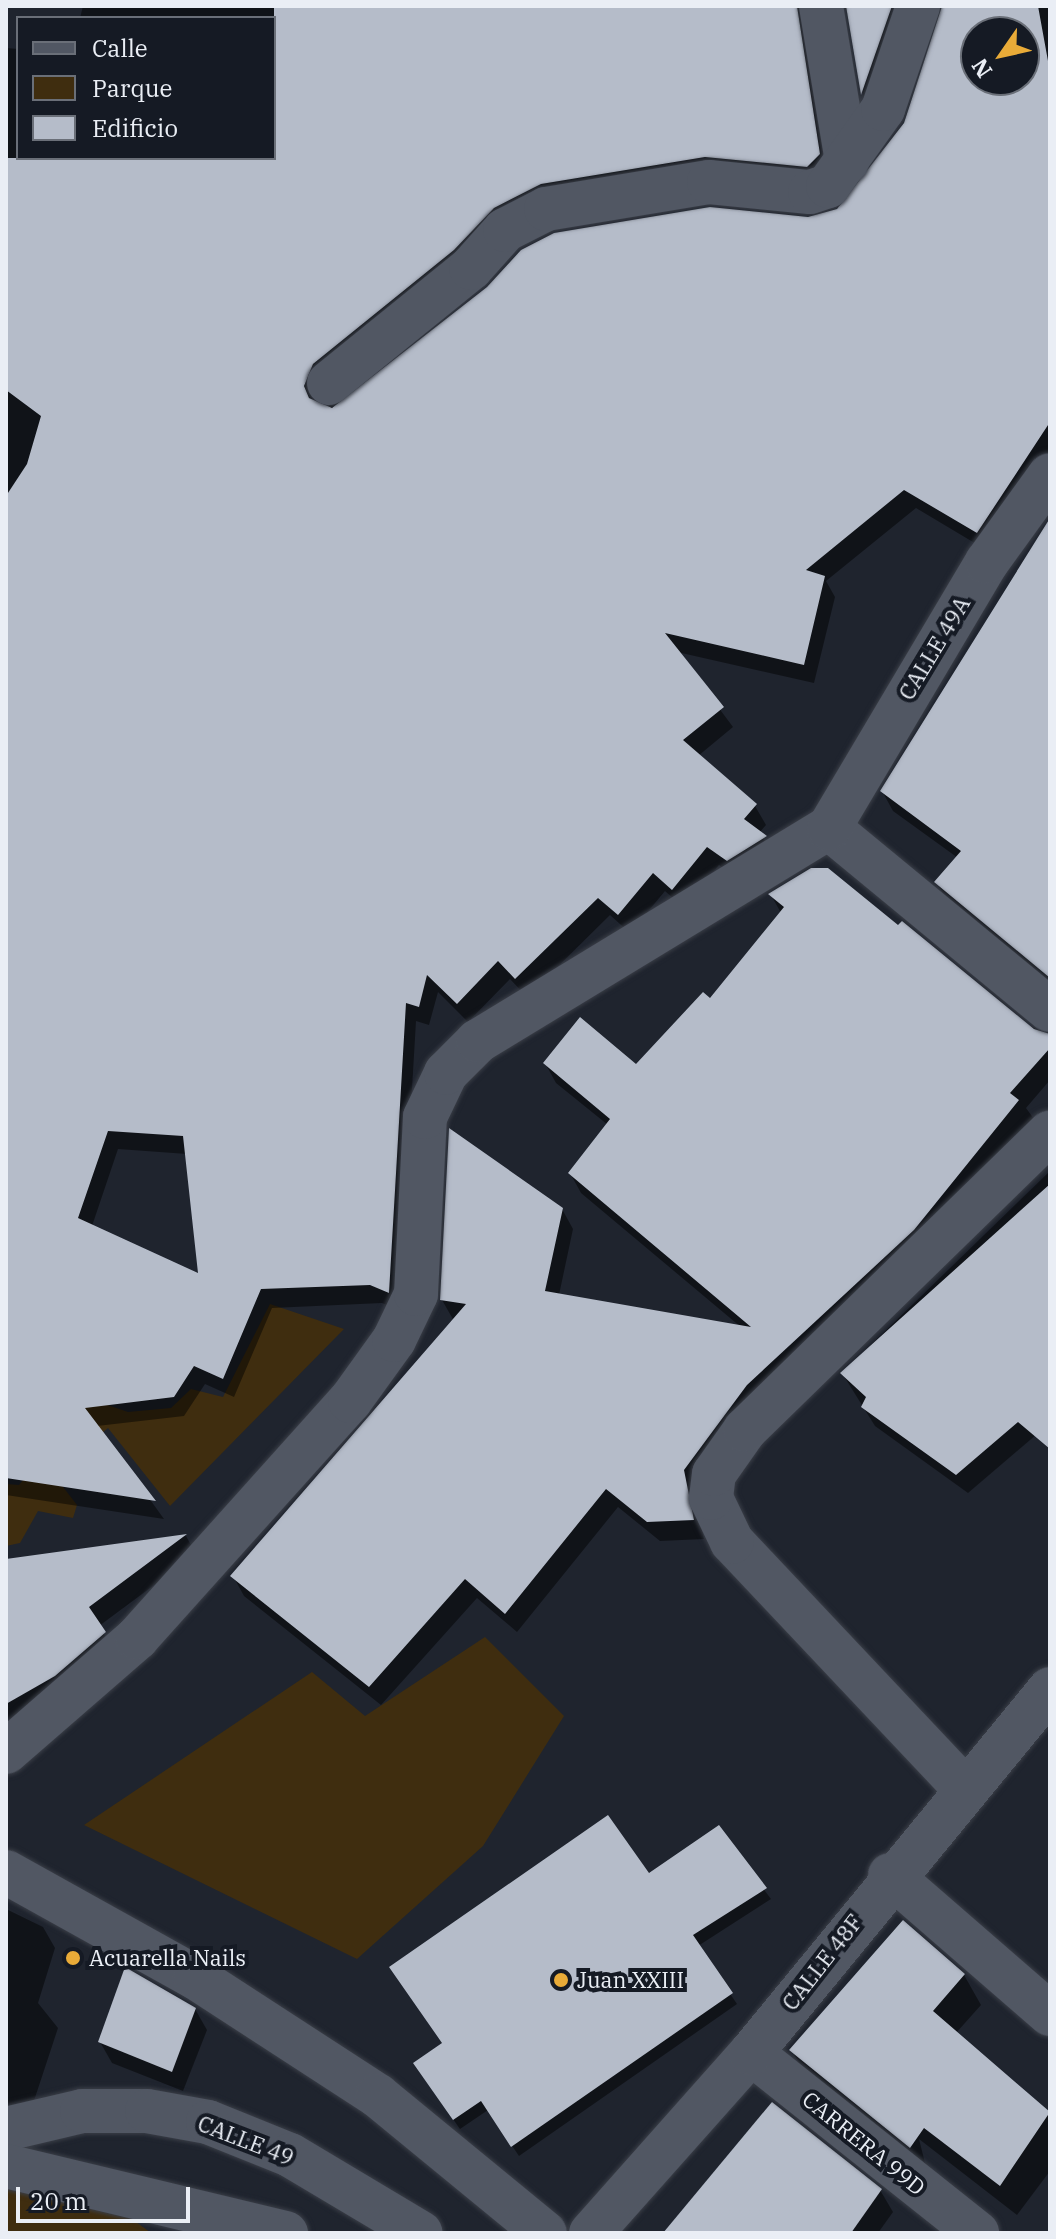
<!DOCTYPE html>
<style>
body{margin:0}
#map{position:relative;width:1056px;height:2239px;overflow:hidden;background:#1f242e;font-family:"IBM Plex Serif",serif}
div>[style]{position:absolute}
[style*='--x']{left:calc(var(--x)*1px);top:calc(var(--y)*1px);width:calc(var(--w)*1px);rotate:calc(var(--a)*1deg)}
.green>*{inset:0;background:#3f2d0f}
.shadow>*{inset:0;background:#0007}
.building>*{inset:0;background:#b5bcc9}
.roads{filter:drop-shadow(0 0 2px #3a3e47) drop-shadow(0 0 2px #3a3e47)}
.minor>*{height:44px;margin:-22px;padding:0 22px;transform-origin:22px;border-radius:22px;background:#515763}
.dots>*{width:22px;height:22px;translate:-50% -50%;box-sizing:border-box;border:4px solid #151a24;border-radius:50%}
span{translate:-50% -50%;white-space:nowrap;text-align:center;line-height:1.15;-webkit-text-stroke:8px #151a24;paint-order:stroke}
.street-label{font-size:22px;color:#eaeef5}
.poi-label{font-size:22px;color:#eaeef5}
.left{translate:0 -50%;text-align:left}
.frame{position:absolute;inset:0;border:8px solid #eaeef5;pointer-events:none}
.legend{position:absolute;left:16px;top:16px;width:260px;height:144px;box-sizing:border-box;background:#151a24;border:2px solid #6a6f78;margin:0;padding:10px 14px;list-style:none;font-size:24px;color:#eaeef5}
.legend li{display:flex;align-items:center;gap:16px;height:40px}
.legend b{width:40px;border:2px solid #6a6f78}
.north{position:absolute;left:960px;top:16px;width:80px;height:80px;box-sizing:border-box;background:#151a24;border:2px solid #6a6f78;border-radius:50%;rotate:236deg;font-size:22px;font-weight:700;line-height:32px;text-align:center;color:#eaeef5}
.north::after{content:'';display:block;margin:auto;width:28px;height:36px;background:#e9ab38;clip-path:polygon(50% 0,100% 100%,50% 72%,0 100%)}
.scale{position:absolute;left:16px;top:2187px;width:174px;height:36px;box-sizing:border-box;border:4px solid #eaeef5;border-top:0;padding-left:10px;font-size:24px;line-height:28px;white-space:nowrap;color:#eaeef5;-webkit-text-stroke:6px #151a24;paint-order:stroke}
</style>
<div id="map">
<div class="green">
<i style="clip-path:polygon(270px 1304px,344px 1329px,170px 1506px,108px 1428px,53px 1474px,77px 1505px,73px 1518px,38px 1511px,20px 1543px,6px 1546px,6px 1484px,19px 1485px,90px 1399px,128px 1412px,171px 1408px,191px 1389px,223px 1397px)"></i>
<i style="clip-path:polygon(485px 1637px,564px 1716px,483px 1846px,357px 1959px,84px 1825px,312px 1672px,365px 1716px)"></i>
<i style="clip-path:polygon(6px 2188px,108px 2201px,151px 2233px,6px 2233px)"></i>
</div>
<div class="shadow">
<i style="clip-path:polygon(evenodd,83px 6px,821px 6px,830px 174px,546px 205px,315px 395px,320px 409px,838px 211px,908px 118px,942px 6px,1050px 6px,1050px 465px,988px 551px,916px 508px,826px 581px,835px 597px,814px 683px,677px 652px,733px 727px,698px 756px,755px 806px,766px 825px,759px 833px,776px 856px,739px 879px,719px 865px,684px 908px,665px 891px,630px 933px,610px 915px,527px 997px,510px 979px,468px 1022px,438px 992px,429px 1025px,416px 1021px,399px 1310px,382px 1303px,272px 1308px,234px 1397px,205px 1384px,184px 1416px,97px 1426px,164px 1519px,6px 1495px,6px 48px,18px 49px,18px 158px,274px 158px,274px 18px,80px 18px,83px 6px,976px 32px,1024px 32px,1024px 80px,976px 80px,976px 32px,83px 6px,118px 1149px,187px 1154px,200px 1276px,92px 1226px,118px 1149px)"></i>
<i style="clip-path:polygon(846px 6px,913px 6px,873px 111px,863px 95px)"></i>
<i style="clip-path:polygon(1050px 548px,1050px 986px,948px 902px,937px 883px,958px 858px,893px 811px,882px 791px)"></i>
<i style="clip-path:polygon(771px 895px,1050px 1036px,1050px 1080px,1026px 1108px,1044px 1133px,694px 1490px,704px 1539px,660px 1541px,618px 1507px,517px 1632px,477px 1598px,381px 1705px,244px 1596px,233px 1576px,454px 1321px,442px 1300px,562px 1209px,573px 1229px,559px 1295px,742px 1328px,581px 1193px,570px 1173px,608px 1125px,556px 1083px,545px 1063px,636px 1067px,710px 1001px,781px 913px)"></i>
<i style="clip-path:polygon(1050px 1171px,1050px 1423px,968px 1493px,875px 1426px,842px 1373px)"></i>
<i style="clip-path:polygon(186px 1536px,196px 1554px,99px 1626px,115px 1652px,6px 1729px,8px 1561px)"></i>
<i style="clip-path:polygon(718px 1828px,771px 1899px,698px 1946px,737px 2004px,519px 2156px,488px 2110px,460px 2129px,421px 2074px,444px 2045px)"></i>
<i style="clip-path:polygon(6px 1909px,43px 1927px,55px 1948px,38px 2003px,58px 2028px,27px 2122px,6px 2125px)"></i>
<i style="clip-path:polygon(964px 1975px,981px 2005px,956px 2033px,1050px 2115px,1050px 2171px,1017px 2215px,919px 2139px,927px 2171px,809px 2080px,792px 2051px)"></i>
<i style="clip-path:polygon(195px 2009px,207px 2030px,183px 2091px,112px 2063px,100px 2042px)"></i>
<i style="clip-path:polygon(880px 2190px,893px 2212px,878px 2233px,666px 2233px)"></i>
</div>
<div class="building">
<i style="clip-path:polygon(evenodd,274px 6px,797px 6px,820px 154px,807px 167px,705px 157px,541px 184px,494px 208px,454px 250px,313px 364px,304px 386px,309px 398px,332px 408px,487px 287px,521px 250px,554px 233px,710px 207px,808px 217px,837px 209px,904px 123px,942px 6px,1038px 6px,1050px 72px,1050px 422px,977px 533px,904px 490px,806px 570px,825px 576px,804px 665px,665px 633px,724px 707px,683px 740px,757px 804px,744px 819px,767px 836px,727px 861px,707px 847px,672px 890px,653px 873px,618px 915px,598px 898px,515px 979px,498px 961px,457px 1004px,427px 975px,419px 1007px,406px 1003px,389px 1293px,370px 1285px,261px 1289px,223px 1379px,194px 1366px,174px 1397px,85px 1408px,156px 1501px,6px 1478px,6px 496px,27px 464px,41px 416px,6px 390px,6px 158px,274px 158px,274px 6px,976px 32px,1024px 32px,1024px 80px,976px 80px,976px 32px,274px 6px,108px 1131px,183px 1136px,198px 1273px,78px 1218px,108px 1131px)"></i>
<i style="clip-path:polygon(846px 6px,892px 6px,861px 95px)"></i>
<i style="clip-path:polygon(1050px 518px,1050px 978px,934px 882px,961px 851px,880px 791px)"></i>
<i style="clip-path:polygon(811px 868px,828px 868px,898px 925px,902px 921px,1034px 1029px,1050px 1034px,1050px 1048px,1010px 1093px,1019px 1100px,914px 1230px,747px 1385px,684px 1470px,694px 1520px,647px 1522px,606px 1489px,505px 1614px,465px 1579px,369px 1687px,230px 1576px,466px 1304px,440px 1300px,449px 1128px,563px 1208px,545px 1291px,751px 1327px,568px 1173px,610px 1119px,543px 1063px,580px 1017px,636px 1064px,703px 992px,710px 998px,784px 907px,768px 894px)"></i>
<i style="clip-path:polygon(1050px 1184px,1050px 1449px,1018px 1422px,956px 1475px,861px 1407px,866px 1397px,840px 1373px)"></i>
<i style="clip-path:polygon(187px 1534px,89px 1607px,106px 1632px,55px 1676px,6px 1704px,6px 1559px)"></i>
<i style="clip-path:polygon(608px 1815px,649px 1873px,719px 1825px,767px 1888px,693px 1935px,733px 1993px,511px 2147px,481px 2101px,453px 2120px,413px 2063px,442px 2043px,389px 1967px)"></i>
<i style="clip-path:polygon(903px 1920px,965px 1974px,933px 2011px,1050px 2112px,1000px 2186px,924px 2128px,910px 2148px,789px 2050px)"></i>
<i style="clip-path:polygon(125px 1967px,196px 2008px,172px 2072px,98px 2042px)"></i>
<i style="clip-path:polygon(772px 2102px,882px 2189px,851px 2233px,663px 2233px)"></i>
</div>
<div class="roads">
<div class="minor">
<i style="--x:821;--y:6;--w:158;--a:80.5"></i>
<i style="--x:329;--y:383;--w:183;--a:-39"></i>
<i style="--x:471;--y:268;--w:51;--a:-48.2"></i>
<i style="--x:505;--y:230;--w:46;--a:-27.1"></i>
<i style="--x:546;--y:209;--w:165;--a:-9.4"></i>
<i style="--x:709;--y:182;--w:101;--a:5.7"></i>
<i style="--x:810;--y:192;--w:19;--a:-18"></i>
<i style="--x:828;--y:186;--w:95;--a:-54.5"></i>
<i style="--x:883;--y:109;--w:109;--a:-71.2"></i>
<i style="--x:829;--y:828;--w:286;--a:39.5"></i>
<i style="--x:6;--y:1752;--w:174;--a:-41"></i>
<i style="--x:137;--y:1638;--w:319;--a:-48.1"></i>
<i style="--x:350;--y:1401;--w:75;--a:-54.2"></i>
<i style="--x:394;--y:1340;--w:51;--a:-64.4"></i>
<i style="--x:416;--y:1294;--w:177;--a:-87.1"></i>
<i style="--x:425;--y:1117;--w:49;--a:-64.5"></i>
<i style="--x:446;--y:1073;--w:45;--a:-45"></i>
<i style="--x:478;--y:1041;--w:411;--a:-31.3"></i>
<i style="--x:829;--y:828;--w:309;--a:-59.3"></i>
<i style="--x:987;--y:562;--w:107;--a:-54.1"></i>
<i style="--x:965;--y:1789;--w:340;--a:-133.3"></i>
<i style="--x:732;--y:1542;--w:49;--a:-115.5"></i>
<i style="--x:711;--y:1498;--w:24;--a:-83"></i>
<i style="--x:714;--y:1474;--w:54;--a:-54.8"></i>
<i style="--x:745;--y:1430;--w:426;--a:-44.3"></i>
<i style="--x:6;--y:1872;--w:216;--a:29.1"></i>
<i style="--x:195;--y:1977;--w:218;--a:33"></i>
<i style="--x:378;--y:2096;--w:216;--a:39.4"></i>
<i style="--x:890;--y:1875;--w:212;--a:41"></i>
<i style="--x:751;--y:2053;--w:289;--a:38.5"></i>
<i style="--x:6;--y:2129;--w:78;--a:-13.3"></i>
<i style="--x:82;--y:2111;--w:65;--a:0"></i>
<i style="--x:147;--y:2111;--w:62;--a:10.2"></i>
<i style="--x:208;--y:2122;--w:88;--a:21.9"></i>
<i style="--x:290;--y:2155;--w:152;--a:30.8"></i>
<i style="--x:6;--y:2166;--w:288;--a:13.5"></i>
<i style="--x:591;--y:2233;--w:241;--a:-48.4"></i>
<i style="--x:751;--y:2053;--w:471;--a:-50.6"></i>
</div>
</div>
<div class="dots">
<i style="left:73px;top:1958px;background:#e9ab38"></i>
<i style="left:561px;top:1980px;background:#e9ab38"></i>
</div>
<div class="street-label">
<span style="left:934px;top:648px;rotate:-59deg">CALLE 49A</span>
<span style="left:822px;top:1962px;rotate:-52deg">CALLE 48F</span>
<span style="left:246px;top:2140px;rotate:21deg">CALLE 49</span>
<span style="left:864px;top:2143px;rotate:39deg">CARRERA 99D</span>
</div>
<div class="poi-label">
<span class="left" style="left:89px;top:1958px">Acuarella Nails</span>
<span class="left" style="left:577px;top:1980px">Juan XXIII</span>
</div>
<div class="frame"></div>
<ul class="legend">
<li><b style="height:10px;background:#515763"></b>Calle</li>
<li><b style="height:22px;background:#3f2d0f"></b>Parque</li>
<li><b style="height:22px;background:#b5bcc9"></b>Edificio</li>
</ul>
<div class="north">N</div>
<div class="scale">20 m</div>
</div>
